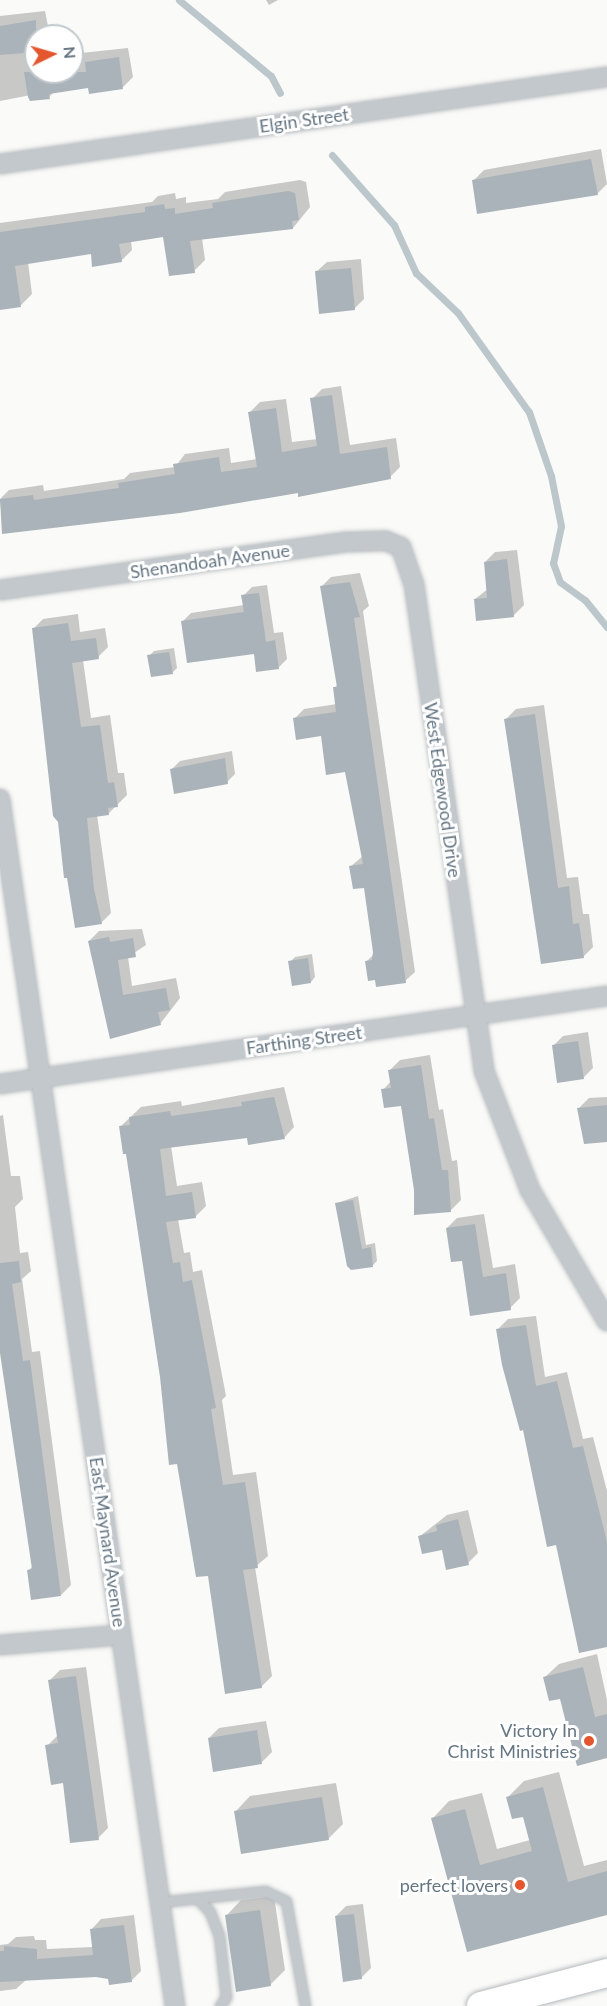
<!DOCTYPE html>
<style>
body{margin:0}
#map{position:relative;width:607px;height:2006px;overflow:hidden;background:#fafaf8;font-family:Lato,sans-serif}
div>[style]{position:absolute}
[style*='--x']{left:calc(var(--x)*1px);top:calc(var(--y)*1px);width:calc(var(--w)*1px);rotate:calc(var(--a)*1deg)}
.shadow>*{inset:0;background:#0003}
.stream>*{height:7px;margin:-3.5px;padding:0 3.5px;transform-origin:3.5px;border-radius:3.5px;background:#bbc7cb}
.building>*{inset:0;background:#aab3b9}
.roads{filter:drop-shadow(0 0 2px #b5babe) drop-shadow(0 0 2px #b5babe)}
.service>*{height:9px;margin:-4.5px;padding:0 4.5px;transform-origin:4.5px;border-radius:4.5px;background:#c3c8cc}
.minor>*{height:18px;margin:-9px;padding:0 9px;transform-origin:9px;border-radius:9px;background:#c3c8cc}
.primary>*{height:28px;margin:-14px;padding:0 14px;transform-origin:14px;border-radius:14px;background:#fff}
.dots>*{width:16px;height:16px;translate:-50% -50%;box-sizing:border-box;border:3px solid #fff;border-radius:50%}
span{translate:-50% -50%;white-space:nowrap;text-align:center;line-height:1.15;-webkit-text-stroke:6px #fff;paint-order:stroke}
.street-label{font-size:18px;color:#657683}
.poi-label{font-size:18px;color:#657683}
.right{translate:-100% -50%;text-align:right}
.north{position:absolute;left:24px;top:24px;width:60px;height:60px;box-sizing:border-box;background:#fff;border:2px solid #c1c8cd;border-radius:50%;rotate:85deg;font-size:16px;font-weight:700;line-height:24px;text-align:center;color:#657683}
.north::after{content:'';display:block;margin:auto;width:21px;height:27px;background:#e4572e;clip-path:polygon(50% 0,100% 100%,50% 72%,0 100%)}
</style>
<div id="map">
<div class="shadow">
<i style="clip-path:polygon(266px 0,278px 0,269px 5px)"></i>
<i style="clip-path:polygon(45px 11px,50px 36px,36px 36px,36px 72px,72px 72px,72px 54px,128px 48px,133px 77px,123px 87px,90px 87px,55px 91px,49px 97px,31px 95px,0 101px,0 16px)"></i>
<i style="clip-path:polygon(601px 149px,607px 184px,598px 193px,474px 180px,484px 170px)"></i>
<i style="clip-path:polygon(300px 180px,306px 182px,310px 207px,293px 228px,202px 238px,205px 260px,194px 271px,165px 236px,131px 241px,132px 250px,121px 261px,92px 253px,28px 262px,32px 294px,21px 305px,0 308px,0 223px,152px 202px,158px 196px,175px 193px,176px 199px,186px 197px,186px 203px,218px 199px,225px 192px)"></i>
<i style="clip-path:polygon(361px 259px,364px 299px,354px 309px,316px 272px,327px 262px)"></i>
<i style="clip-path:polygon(341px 386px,350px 445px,396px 438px,400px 467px,390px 477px,299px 495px,299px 491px,4px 532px,0 499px,9px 490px,43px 485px,44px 491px,124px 479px,130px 473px,175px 467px,185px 454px,229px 448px,231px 463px,257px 459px,250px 412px,260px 402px,286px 399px,292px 442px,318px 439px,312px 399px,322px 389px)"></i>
<i style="clip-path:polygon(517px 550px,524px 605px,514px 615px,475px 599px,488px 589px,485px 562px,495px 552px)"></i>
<i style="clip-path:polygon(360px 573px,369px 606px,363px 611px,415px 972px,405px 981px,366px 962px,374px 954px,365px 886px,351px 866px,363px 856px,347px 770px,322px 735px,294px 719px,304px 709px,337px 704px,334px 688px,338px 684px,321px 587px,331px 577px)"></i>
<i style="clip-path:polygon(267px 585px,274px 633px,283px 632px,287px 659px,278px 668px,255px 652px,182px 622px,191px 613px,244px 605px,243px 596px,252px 587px)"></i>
<i style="clip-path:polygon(78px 614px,80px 632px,105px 628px,108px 647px,98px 657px,83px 660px,91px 718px,110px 715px,118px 773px,124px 773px,127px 795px,108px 814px,97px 815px,111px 913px,101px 923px,33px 629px,43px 619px)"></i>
<i style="clip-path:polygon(174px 648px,177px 668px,172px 673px,149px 656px,154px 651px)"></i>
<i style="clip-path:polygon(544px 705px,567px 878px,578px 877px,583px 914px,589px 914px,593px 947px,583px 957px,543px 963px,506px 719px,516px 709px)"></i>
<i style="clip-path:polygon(232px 751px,235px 774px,227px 782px,172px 769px,180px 761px)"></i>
<i style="clip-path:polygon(142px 929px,146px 945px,128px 957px,132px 986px,176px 978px,180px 998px,160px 1024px,112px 1037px,89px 941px,99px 931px)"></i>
<i style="clip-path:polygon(312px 954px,315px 977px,311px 982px,290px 962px,295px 957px)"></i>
<i style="clip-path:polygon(588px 1032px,593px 1068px,583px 1078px,553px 1046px,563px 1036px)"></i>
<i style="clip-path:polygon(430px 1055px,439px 1110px,443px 1109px,452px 1161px,457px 1160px,461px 1200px,451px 1210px,416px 1190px,402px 1104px,383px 1090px,391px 1081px,390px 1070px,400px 1060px)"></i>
<i style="clip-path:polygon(284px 1087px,294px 1127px,284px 1138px,248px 1136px,171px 1146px,177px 1186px,202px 1182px,206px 1206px,195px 1217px,178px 1219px,184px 1253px,190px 1252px,193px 1272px,202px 1270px,226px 1396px,222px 1400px,233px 1475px,256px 1472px,268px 1556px,255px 1567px,272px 1676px,261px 1687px,210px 1574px,162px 1377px,128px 1152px,120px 1127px,141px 1107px,181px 1101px,182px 1106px)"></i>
<i style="clip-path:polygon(607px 1097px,607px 1140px,581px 1129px,579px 1108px,589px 1098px)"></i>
<i style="clip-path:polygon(3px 1115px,11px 1176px,20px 1176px,23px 1199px,15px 1207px,20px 1253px,28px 1252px,31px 1271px,22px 1279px,32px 1352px,40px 1351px,71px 1585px,61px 1595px,29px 1570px,33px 1566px,0 1343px,0 1116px)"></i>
<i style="clip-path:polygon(358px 1196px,366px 1245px,375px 1243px,377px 1261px,373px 1265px,352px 1269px,337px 1203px)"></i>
<i style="clip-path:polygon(484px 1214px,493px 1268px,515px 1264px,520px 1298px,510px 1308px,463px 1259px,447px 1228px,457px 1218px)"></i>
<i style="clip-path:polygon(536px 1316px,545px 1377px,567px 1372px,583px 1439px,593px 1437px,607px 1491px,607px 1645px,557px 1543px,498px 1329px,508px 1319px)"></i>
<i style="clip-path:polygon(468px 1510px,478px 1553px,468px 1563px,419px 1537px,447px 1515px)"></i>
<i style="clip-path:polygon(597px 1654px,607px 1700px,607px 1757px,545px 1677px,559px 1664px)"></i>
<i style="clip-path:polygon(86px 1667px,108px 1828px,98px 1838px,47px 1746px,58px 1735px,50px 1680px,60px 1670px)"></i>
<i style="clip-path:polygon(266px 1721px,272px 1752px,262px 1762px,209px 1738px,219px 1728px)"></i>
<i style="clip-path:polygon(559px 1772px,584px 1866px,607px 1860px,607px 1914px,468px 1951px,433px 1818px,449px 1801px,482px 1793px,497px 1849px,530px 1840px,524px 1815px,507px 1798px,524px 1781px)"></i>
<i style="clip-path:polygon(336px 1783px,343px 1824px,328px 1839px,236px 1811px,250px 1796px)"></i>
<i style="clip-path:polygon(274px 1896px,285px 1970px,270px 1985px,227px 1915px,241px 1900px)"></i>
<i style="clip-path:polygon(363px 1904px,371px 1968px,361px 1978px,336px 1916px,346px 1906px)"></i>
<i style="clip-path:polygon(134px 1915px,141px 1971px,131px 1981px,96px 1976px,26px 1980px,16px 1989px,0 1991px,0 1945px,8px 1944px,16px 1937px,34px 1936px,35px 1940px,46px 1940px,47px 1949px,93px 1947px,91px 1930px,101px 1919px)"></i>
</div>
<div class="stream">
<i style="--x:179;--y:0;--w:119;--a:39.6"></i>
<i style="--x:271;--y:76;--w:19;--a:62"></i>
<i style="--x:332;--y:155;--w:94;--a:48.5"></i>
<i style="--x:394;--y:225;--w:53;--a:65.4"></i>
<i style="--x:416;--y:273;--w:58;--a:43.6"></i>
<i style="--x:458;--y:313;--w:122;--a:54.4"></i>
<i style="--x:529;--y:412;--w:68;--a:71"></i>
<i style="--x:551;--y:476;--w:51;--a:78.7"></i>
<i style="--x:561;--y:526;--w:38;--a:102"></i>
<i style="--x:553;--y:563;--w:20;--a:70"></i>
<i style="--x:560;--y:582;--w:31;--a:36"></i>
<i style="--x:585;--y:600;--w:35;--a:51"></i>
</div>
<div class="building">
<i style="clip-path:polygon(36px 20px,36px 52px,0 55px,0 26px)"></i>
<i style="clip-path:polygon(119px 57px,123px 89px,89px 94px,88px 88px,49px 94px,50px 99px,30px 101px,28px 97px,24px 72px,86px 72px,85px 62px)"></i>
<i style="clip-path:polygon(591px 159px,598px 195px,477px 214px,472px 180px)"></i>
<i style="clip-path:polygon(288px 191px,295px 193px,299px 220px,292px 221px,293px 229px,190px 241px,195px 273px,169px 276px,163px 237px,119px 244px,122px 262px,92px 267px,91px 254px,15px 266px,21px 307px,0 310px,0 232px,145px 212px,145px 207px,164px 204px,165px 209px,175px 208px,175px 214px,213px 208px,212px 203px)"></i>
<i style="clip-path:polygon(351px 268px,355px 310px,319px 314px,315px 271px)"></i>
<i style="clip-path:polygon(332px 395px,340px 454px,387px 447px,391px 479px,298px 497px,298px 493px,180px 513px,2px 534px,0 499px,33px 495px,34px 500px,119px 488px,118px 483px,175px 474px,173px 464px,219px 457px,221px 472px,257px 467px,248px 412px,276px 408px,282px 452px,317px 446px,310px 398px)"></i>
<i style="clip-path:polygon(507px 559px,514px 617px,476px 621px,474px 599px,487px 598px,484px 562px)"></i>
<i style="clip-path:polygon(350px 582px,360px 617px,354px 618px,406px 983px,376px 987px,375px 980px,368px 981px,365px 961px,372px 960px,373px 952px,364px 888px,353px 889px,349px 866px,363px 864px,345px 772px,326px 775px,321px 736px,296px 740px,293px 718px,336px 712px,333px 687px,337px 687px,320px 586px)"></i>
<i style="clip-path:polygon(259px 593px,266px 642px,275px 640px,279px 669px,256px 672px,254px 654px,187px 663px,181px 621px,244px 612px,241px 595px)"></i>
<i style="clip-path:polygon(68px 623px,71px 641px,96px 638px,99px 659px,72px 663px,81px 727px,100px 725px,108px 783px,114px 782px,118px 807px,108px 808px,109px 815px,87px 818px,94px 889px,102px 924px,75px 928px,67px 878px,64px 878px,58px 822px,53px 816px,32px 628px)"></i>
<i style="clip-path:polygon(169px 652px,173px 674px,151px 677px,147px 655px)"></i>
<i style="clip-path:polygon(535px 714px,558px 888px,569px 886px,573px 924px,579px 923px,584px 958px,541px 964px,504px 719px)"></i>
<i style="clip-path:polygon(225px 758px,228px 784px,174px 794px,170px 769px)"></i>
<i style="clip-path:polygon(109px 937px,110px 942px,133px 938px,136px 957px,118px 960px,123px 995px,166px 988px,170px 1010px,158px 1012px,161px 1025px,110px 1039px,88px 941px)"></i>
<i style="clip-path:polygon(308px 958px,311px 983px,292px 986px,288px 961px)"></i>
<i style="clip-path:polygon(578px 1041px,584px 1079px,557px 1083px,552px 1045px)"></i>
<i style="clip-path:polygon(421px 1065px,429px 1119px,434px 1118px,442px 1170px,448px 1170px,451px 1212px,414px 1215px,414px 1190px,401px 1106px,384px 1108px,381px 1089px,391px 1088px,388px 1070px)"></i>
<i style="clip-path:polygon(274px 1097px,285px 1139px,248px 1145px,247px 1138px,160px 1149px,166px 1196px,192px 1192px,196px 1218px,166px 1222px,173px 1263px,180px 1262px,183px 1282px,192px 1280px,216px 1408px,211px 1409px,223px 1485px,245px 1482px,258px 1568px,243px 1570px,262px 1688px,225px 1694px,208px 1576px,196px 1577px,177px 1464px,169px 1465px,160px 1377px,126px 1154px,123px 1154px,119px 1126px,130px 1125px,129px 1117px,170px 1111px,171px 1116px,242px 1106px,241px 1102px)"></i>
<i style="clip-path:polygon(607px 1105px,607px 1142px,584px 1144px,577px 1108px)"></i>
<i style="clip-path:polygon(353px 1200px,362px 1249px,371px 1247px,373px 1267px,351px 1270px,347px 1266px,335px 1203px)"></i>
<i style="clip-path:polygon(475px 1224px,483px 1277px,506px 1273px,511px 1310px,470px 1316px,462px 1261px,451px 1262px,446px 1228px)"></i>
<i style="clip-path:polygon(19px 1261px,21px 1282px,12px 1284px,23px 1361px,30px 1360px,61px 1596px,31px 1600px,27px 1570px,32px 1569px,0 1353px,0 1263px)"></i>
<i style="clip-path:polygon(526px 1325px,536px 1386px,557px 1381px,573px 1448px,583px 1446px,607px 1542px,607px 1647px,579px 1653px,556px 1545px,547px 1547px,523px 1430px,520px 1431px,502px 1365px,496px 1329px)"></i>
<i style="clip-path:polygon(458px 1519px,469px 1565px,446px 1570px,442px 1550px,422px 1554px,418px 1536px,437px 1531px,436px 1525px)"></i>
<i style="clip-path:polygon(583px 1667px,595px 1717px,607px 1714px,607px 1758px,577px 1766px,560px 1699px,549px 1701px,543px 1677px)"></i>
<i style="clip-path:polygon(76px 1676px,99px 1840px,70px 1843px,63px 1783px,51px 1785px,45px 1745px,58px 1743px,48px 1680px)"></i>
<i style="clip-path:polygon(257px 1730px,262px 1764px,213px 1772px,208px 1738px)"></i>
<i style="clip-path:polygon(543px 1787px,568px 1882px,607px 1871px,607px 1915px,467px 1952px,431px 1818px,465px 1809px,480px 1865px,532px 1851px,523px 1817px,512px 1819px,506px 1797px)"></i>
<i style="clip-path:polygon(322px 1797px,329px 1840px,241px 1854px,234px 1811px)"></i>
<i style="clip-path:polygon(260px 1910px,271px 1986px,236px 1992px,225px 1915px)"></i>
<i style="clip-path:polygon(354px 1914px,362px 1979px,343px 1982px,335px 1916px)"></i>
<i style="clip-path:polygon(124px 1925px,132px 1982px,109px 1985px,108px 1979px,96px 1977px,0 1982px,0 1951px,4px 1951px,4px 1946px,37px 1949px,37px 1959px,93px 1955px,90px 1929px)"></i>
</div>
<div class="roads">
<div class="service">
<i style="--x:197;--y:1898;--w:19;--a:47"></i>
<i style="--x:210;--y:1912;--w:25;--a:69"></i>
<i style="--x:219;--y:1935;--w:62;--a:83.6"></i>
<i style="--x:226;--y:1997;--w:11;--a:124"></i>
<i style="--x:160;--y:1902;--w:106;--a:-6"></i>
<i style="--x:265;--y:1891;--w:23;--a:25"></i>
<i style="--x:286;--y:1901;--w:107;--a:79.7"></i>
</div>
<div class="minor">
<i style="--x:0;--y:164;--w:613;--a:-8.16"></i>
<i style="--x:0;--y:590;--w:351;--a:-7.9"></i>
<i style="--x:348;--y:542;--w:38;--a:-2"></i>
<i style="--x:386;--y:541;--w:16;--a:22"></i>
<i style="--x:401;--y:547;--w:39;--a:71"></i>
<i style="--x:414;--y:584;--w:492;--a:81.8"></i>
<i style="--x:484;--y:1071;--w:128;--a:68.9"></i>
<i style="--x:530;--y:1190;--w:152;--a:59.6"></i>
<i style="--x:0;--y:799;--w:1220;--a:81.75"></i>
<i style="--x:0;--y:1084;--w:613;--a:-8.25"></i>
<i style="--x:0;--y:1645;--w:121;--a:-4.7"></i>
</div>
<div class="primary">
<i style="--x:481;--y:2006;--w:130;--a:-14.7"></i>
</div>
</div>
<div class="dots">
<i style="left:589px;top:1741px;background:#e4572e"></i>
<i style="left:520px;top:1885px;background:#e4572e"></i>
</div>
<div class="street-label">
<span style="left:304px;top:120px;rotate:-8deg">Elgin Street</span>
<span style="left:210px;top:561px;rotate:-8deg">Shenandoah Avenue</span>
<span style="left:443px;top:790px;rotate:82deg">West Edgewood Drive</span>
<span style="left:304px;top:1040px;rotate:-8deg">Farthing Street</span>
<span style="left:108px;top:1542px;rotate:82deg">East Maynard Avenue</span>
</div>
<div class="poi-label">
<span class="right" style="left:577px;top:1741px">Victory In<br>Christ Ministries</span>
<span class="right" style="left:508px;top:1885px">perfect lovers</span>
</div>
<div class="north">N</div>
</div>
